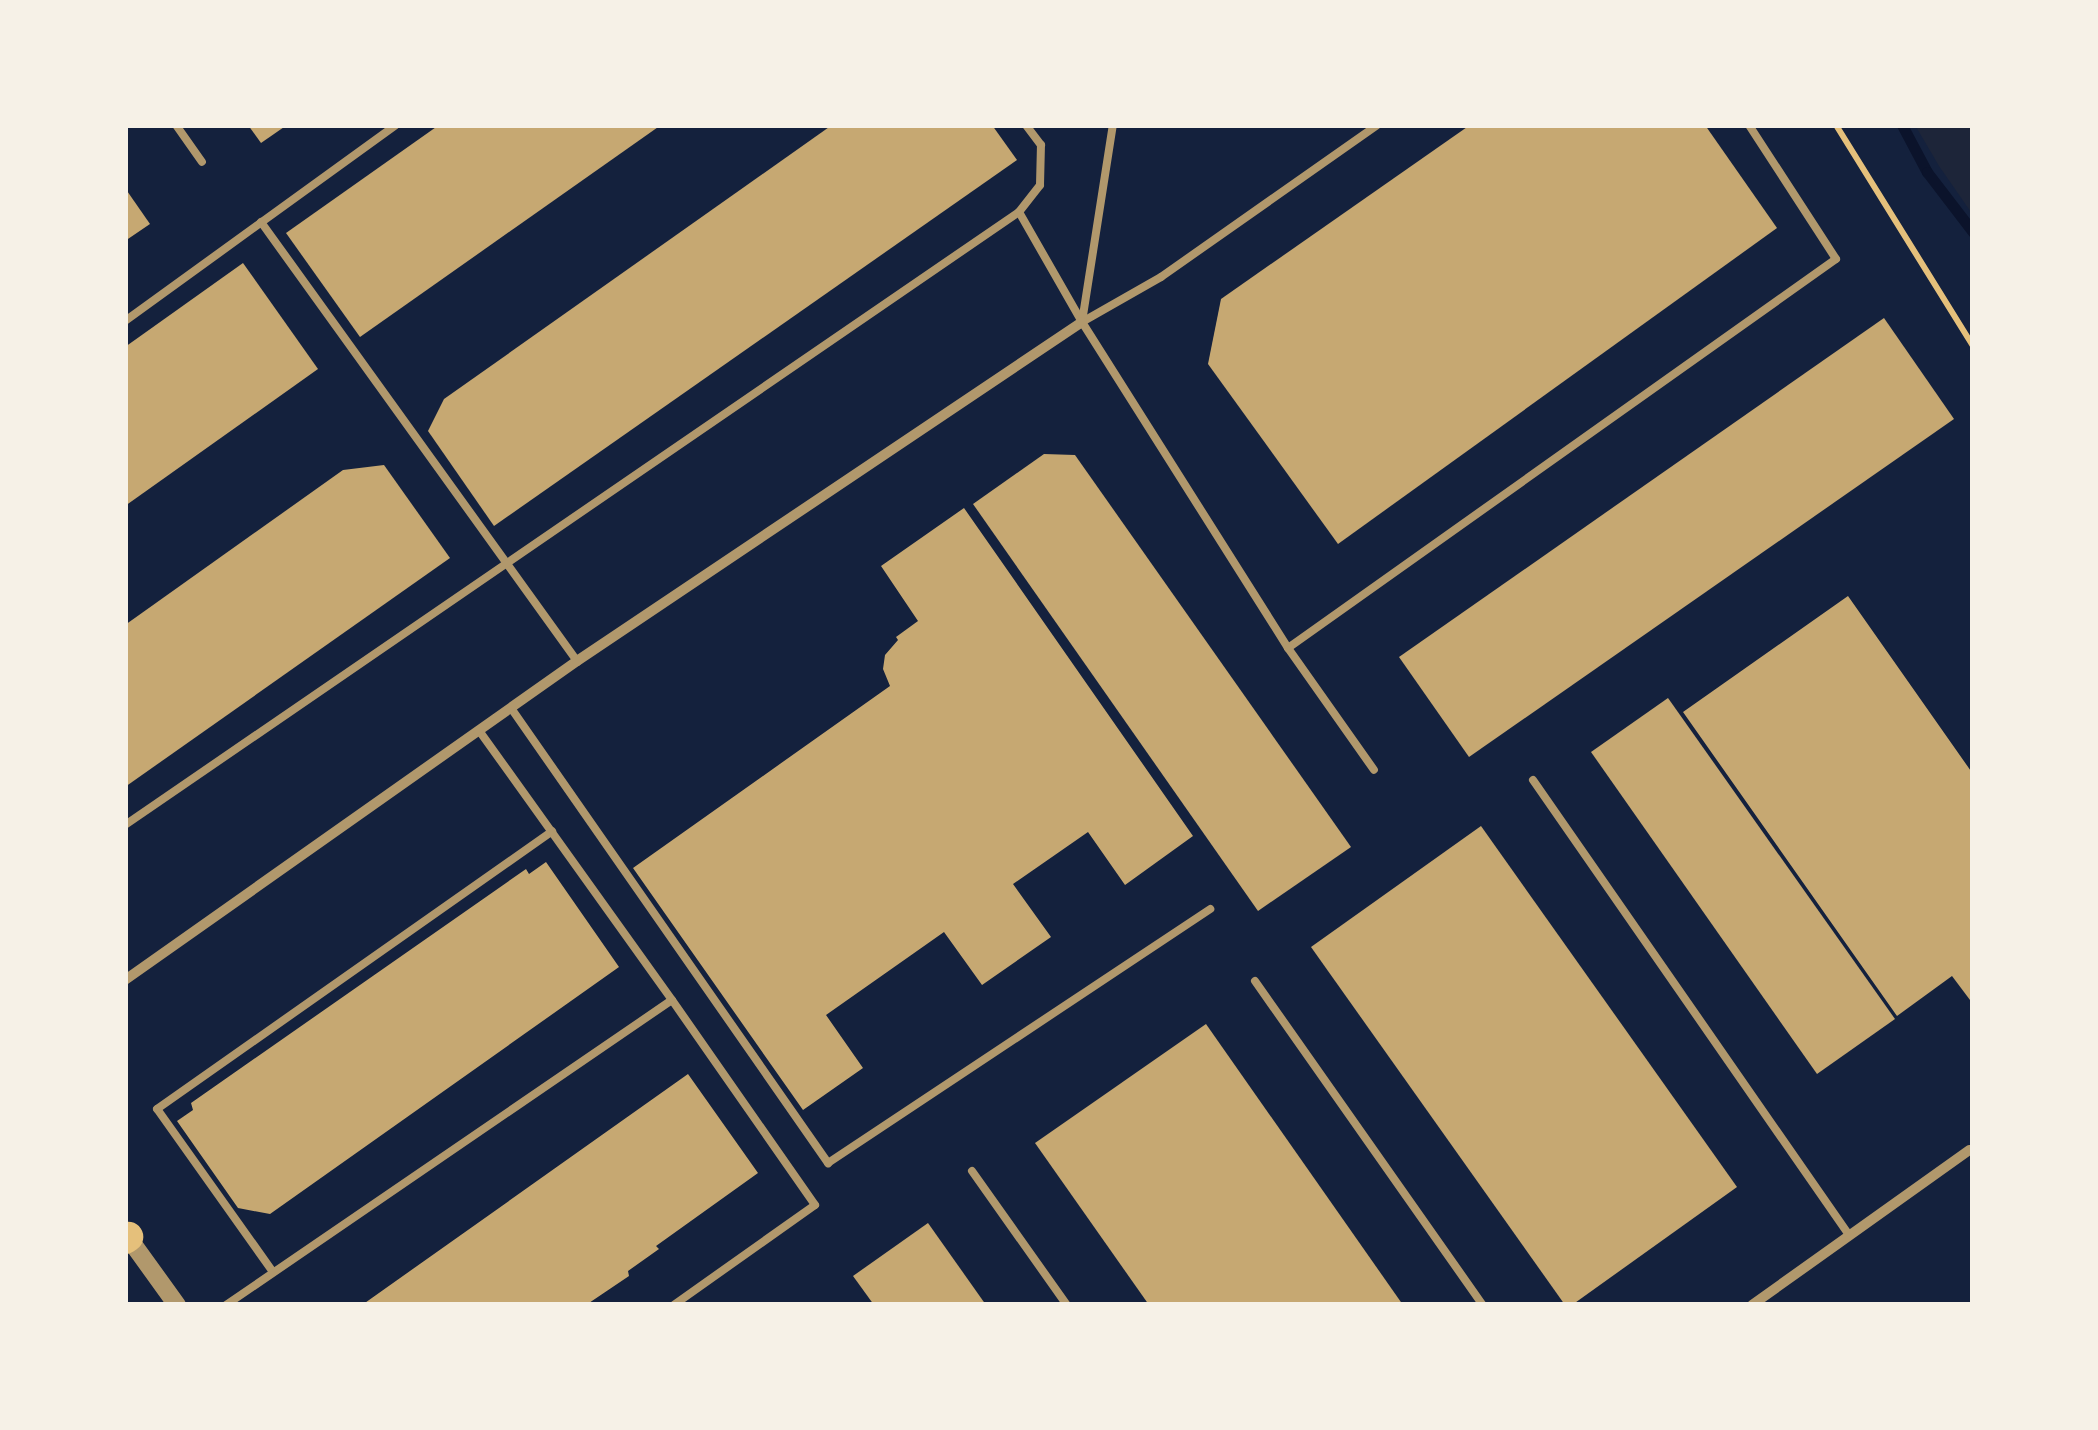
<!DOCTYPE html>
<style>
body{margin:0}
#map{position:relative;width:2098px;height:1430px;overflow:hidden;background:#14213d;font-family:Helvetica,sans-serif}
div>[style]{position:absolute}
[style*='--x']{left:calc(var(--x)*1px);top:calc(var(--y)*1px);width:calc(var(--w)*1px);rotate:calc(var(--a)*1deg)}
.green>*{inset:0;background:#1d2539}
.stream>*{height:11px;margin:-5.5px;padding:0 5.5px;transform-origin:5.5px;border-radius:5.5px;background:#0b132b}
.building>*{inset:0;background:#c6a872}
.path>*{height:6px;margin:-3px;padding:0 3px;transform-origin:3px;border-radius:3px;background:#e5c07b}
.service>*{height:8px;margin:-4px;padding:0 4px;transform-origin:4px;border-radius:4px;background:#b1986c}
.minor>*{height:10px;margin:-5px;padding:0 5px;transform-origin:5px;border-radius:5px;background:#b1986c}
.tertiary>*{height:18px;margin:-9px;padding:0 9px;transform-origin:9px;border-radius:9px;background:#b1986c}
.motorway>*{height:30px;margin:-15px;padding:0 15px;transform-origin:15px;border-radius:15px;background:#e5c07b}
span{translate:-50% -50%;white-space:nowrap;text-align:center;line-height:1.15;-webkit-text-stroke:8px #f6f1e7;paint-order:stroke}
.frame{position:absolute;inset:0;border:128px solid #f6f1e7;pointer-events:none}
</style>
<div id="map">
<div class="green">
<i style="clip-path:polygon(1915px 125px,1973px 125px,1973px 215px,1939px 166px)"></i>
</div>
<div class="stream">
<i style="--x:1902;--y:125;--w:53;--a:62"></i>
<i style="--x:1927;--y:172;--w:76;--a:52.5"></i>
</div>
<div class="building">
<i style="clip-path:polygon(248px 125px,287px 125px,261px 143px)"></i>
<i style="clip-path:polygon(439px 125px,661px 125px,360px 337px,286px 233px)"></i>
<i style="clip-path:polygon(832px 125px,992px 125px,1017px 160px,494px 526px,428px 431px,444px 399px)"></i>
<i style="clip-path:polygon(1470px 125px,1705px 125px,1777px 228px,1338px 544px,1208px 364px,1221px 299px)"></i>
<i style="clip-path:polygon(125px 188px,150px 224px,125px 241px)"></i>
<i style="clip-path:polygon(243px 263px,318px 369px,125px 506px,125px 347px)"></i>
<i style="clip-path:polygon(1884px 318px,1954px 419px,1469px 757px,1399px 657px)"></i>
<i style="clip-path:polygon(1044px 454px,1075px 455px,1351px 847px,1258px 911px,973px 504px)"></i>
<i style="clip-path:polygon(384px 465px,450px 558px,125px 787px,125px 625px,343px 470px)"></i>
<i style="clip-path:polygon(964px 508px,1193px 836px,1125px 885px,1088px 832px,1013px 884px,1051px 937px,982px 985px,944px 932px,826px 1015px,863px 1068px,803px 1110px,633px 868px,890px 686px,883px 669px,885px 655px,898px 640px,896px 637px,918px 621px,881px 566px)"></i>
<i style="clip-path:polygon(1848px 596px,1973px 774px,1973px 1004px,1952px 976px,1897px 1016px,1683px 712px)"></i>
<i style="clip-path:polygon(1668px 698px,1895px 1019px,1817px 1074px,1591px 752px)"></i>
<i style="clip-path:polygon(1481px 826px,1737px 1187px,1572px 1305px,1565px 1305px,1311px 947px)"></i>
<i style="clip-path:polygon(546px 862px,619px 967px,270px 1214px,238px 1208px,177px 1121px,193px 1110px,191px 1103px,526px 869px,529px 874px)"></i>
<i style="clip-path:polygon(1206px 1024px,1403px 1305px,1149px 1305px,1035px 1143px)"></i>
<i style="clip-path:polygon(688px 1074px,758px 1173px,656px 1246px,659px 1249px,628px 1271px,629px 1276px,586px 1305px,362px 1305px)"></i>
<i style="clip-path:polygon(928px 1223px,986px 1305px,874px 1305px,853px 1276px)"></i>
</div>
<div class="path">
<i style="--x:1836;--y:125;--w:260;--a:58.2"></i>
</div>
<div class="service">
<i style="--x:176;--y:125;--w:45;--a:54.9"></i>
<i style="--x:1019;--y:212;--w:127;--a:60.2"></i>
<i style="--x:1082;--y:322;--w:386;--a:57.7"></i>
<i style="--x:1288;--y:648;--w:149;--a:54.8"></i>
<i style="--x:261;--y:222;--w:541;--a:54.25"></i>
<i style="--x:125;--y:321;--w:334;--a:-35.9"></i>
<i style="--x:1082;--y:322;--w:91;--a:-29.7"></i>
<i style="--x:1161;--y:277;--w:264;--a:-35.1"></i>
<i style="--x:1082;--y:322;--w:199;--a:-81.1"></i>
<i style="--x:1288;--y:648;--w:672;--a:-35.37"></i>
<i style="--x:1836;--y:259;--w:160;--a:-123"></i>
<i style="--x:511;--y:708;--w:555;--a:55.13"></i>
<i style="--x:828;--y:1163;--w:459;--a:-33.6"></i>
<i style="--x:1533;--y:780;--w:554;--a:55.22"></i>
<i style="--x:125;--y:825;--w:1084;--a:-34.44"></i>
<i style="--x:1019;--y:212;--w:34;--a:-52"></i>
<i style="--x:1040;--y:185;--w:40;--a:-88.6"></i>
<i style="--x:1041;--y:145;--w:25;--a:-127"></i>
<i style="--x:1255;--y:981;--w:396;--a:54.9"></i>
<i style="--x:672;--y:1000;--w:250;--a:55.1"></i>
<i style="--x:815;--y:1205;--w:173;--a:144.7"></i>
<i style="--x:972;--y:1171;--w:164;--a:54.7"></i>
<i style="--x:273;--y:1272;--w:200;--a:-125.4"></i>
<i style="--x:157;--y:1109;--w:483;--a:-35.1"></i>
<i style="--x:226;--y:1305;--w:540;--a:-34.37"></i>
<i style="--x:672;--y:1000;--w:332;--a:-125.6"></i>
</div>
<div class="minor">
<i style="--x:125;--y:980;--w:553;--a:-35.21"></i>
<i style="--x:577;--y:661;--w:608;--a:-33.87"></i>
<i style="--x:1752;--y:1305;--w:267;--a:-35.5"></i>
</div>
<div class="tertiary">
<i style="--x:125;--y:1233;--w:89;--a:54.2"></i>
</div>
<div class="motorway">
<i style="--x:125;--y:1239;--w:4;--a:-34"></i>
</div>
<div class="frame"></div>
</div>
